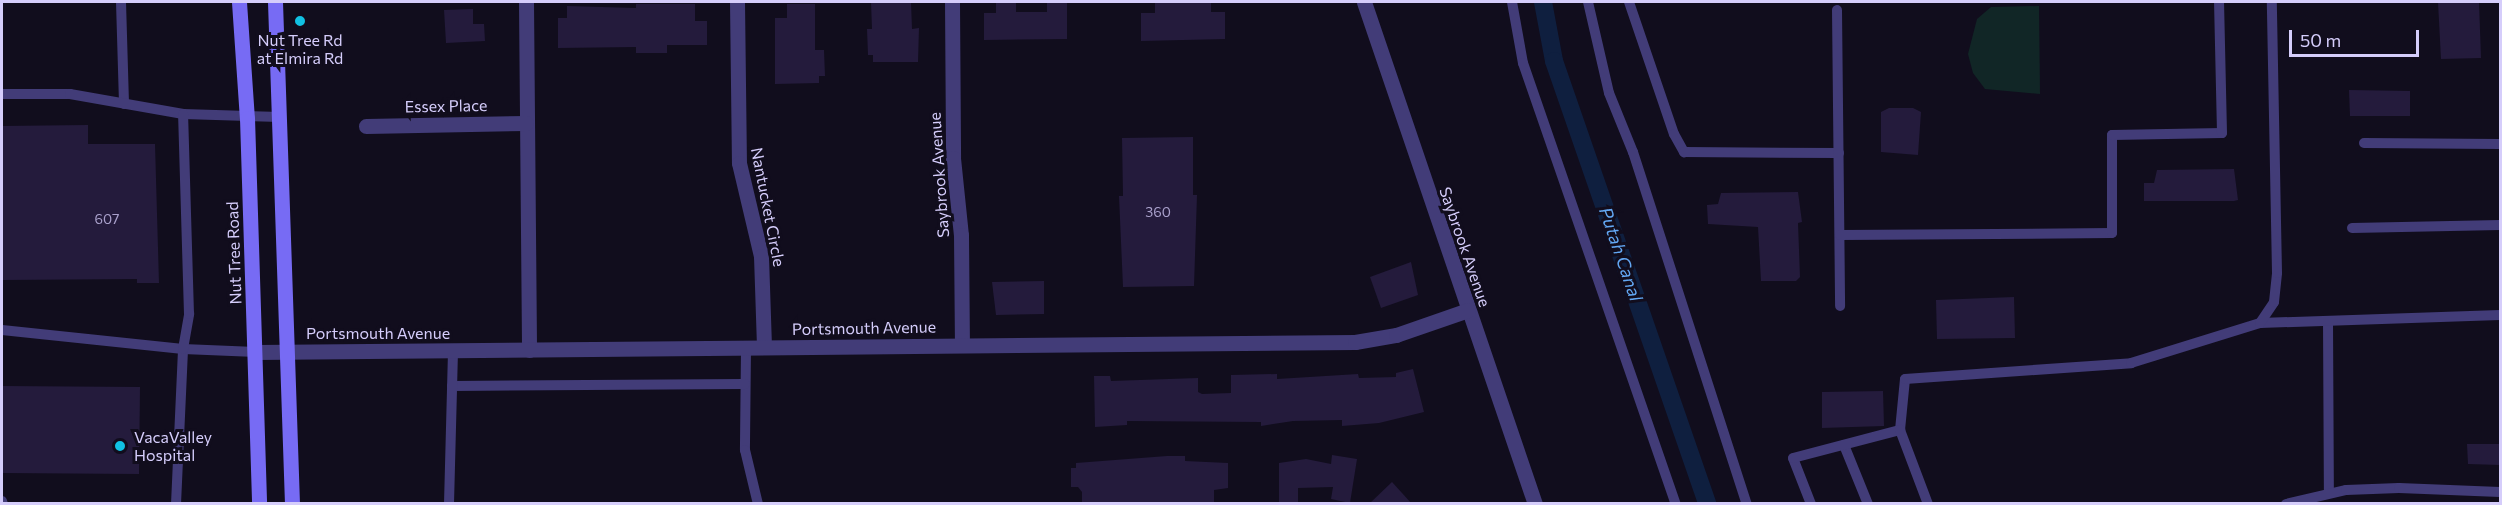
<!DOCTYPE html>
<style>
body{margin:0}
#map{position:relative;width:2502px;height:505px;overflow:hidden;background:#110d1d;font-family:Commissioner,sans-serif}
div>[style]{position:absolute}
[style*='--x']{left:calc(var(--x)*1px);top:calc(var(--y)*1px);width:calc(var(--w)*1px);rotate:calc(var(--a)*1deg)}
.green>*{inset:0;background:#112626}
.canal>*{height:18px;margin:-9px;padding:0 9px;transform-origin:9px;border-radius:9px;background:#0f1f3f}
.building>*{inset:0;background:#241b3c}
.service>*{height:10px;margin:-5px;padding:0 5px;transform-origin:5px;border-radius:5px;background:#423c78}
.minor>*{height:15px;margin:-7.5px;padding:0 7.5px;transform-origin:7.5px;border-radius:7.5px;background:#423c78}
.secondary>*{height:15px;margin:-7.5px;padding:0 7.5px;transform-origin:7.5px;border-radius:7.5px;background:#776bf4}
.dots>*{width:16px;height:16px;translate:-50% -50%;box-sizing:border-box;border:3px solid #110d1d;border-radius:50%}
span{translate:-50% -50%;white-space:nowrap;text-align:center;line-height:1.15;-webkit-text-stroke:6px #110d1d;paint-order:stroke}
.number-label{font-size:14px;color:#a9a0cb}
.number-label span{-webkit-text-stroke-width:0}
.poi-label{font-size:16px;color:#d5cdfb}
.left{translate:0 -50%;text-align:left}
.street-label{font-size:16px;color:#d5cdfb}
.water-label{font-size:18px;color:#63a7f3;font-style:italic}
.frame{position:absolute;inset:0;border:3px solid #d5cdfb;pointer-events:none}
.scale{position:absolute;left:2289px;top:30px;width:130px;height:27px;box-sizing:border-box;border:3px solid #d5cdfb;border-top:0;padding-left:8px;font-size:18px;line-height:21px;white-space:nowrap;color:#d5cdfb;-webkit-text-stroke:4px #110d1d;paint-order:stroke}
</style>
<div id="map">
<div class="green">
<i style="clip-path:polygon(2039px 6px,2040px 94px,1985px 89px,1973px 73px,1968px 54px,1977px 19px,1991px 7px)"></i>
</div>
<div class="canal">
<i style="--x:1543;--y:2;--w:60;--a:79.4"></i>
<i style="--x:1554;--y:61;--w:469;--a:70.9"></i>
</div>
<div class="building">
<i style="clip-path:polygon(871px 2px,911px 2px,912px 29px,919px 28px,918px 62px,873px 62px,873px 55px,868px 55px,867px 29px,872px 29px)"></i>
<i style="clip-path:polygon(1047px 2px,1067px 2px,1067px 39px,984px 40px,984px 13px,996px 13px,996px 3px,1016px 3px,1016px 12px,1047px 12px)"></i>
<i style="clip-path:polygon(1155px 2px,1211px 2px,1211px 12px,1225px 12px,1225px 39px,1141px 41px,1141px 13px,1155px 13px)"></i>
<i style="clip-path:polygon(2438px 2px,2479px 2px,2481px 58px,2441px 59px)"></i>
<i style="clip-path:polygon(636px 4px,695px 4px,695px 21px,707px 21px,707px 45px,667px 45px,667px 53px,636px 53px,636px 47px,558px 48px,558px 18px,567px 18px,567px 6px,636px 8px)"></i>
<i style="clip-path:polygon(787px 4px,815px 4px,815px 50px,824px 50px,825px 76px,819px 76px,819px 83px,775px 84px,775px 18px,787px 18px)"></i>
<i style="clip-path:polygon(473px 9px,473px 24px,484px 24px,485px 41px,446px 43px,444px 10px)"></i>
<i style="clip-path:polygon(2349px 90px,2410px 91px,2410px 116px,2350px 116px)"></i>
<i style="clip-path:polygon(1889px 108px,1913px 108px,1921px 112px,1918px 155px,1881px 152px,1881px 112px)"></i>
<i style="clip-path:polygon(88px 125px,88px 144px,155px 144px,159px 283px,137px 283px,137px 279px,2px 280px,2px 126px)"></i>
<i style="clip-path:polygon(1193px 137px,1193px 195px,1197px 195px,1194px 286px,1123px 287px,1119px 196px,1123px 196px,1122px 138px)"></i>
<i style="clip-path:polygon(2234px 169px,2238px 200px,2234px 201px,2144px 201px,2144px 183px,2154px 183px,2157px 170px)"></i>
<i style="clip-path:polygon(1798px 192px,1802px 222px,1798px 223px,1800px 277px,1796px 281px,1761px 281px,1758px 227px,1708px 224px,1707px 205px,1718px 204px,1721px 193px)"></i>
<i style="clip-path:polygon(1411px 262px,1418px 295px,1381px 308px,1370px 277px)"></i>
<i style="clip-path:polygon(1044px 281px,1044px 314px,996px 315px,992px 282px)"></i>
<i style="clip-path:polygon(2014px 297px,2015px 338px,1937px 339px,1936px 300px)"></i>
<i style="clip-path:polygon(1413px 369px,1424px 412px,1379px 423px,1342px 426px,1342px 420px,1293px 421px,1261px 426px,1261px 422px,1127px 421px,1127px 425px,1095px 427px,1094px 376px,1110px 376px,1111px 381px,1198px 378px,1198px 392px,1202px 394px,1231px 393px,1231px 375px,1277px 374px,1277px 379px,1358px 374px,1359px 378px,1396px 377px,1396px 373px)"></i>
<i style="clip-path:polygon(2px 386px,140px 387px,139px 474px,2px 473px)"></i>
<i style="clip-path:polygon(1883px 391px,1884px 426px,1822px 428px,1822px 392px)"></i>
<i style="clip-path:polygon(2467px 444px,2500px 444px,2500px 465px,2468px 464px)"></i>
<i style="clip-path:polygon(1332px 455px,1357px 459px,1350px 503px,1331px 499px,1333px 487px,1298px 488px,1298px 504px,1279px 504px,1279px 463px,1306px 459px,1331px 464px)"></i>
<i style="clip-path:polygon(1167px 456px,1185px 456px,1185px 461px,1228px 463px,1228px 488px,1214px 490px,1214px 504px,1082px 504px,1082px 492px,1078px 487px,1071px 487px,1071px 468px,1076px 468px,1076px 463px)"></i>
<i style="clip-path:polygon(1392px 482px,1412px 504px,1369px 504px)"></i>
</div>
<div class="service">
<i style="--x:121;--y:2;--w:102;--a:88.3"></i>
<i style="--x:1512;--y:2;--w:62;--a:79.8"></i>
<i style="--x:1523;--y:63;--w:467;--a:70.9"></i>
<i style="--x:1588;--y:2;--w:93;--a:77"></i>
<i style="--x:1609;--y:93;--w:64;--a:67.9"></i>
<i style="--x:1633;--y:152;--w:370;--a:72.1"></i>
<i style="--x:1629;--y:2;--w:139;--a:71.2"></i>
<i style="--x:1674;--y:134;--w:21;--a:61"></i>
<i style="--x:1684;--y:152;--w:155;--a:0.4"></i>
<i style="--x:1837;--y:10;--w:296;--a:89.4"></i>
<i style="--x:2;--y:94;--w:68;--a:0"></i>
<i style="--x:70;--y:94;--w:115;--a:10"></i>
<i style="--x:183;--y:114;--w:97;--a:1.8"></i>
<i style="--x:2364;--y:143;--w:136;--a:0.4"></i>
<i style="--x:2352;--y:228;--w:148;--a:-1.2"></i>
<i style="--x:1840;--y:235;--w:272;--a:-0.4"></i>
<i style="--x:2112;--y:233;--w:98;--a:-90"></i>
<i style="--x:2112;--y:135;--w:110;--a:-1"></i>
<i style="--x:2222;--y:133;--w:131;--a:-91.3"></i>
<i style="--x:2328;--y:321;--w:172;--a:89.7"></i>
<i style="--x:2260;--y:323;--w:240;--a:-1.9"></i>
<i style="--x:2;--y:330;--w:182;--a:6"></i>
<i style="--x:183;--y:349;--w:73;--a:2.4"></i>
<i style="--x:746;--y:348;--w:102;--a:90.6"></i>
<i style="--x:745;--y:450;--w:56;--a:76.5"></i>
<i style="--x:452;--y:386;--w:293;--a:-0.4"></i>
<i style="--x:1900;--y:430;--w:51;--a:-84.4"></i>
<i style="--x:1905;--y:379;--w:227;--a:-4"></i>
<i style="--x:2131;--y:363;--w:135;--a:-17.2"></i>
<i style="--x:2260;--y:323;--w:25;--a:-56"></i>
<i style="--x:2274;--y:302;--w:29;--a:-84"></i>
<i style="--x:2277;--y:273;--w:271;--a:-91.1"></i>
<i style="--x:1844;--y:445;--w:64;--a:67.9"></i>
<i style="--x:2;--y:501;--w:3;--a:72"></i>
<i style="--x:176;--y:504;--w:155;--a:-87.4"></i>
<i style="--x:183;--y:349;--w:36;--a:-80"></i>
<i style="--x:189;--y:314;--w:200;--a:-91.7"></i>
<i style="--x:449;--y:504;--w:153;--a:-88.5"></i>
<i style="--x:1811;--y:504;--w:49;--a:-111.4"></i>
<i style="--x:1793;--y:458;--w:111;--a:-14.7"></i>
<i style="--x:1900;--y:430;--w:79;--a:69.3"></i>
<i style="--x:2286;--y:504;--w:62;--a:-13.1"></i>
<i style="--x:2346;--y:490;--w:53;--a:-2.2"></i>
<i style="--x:2399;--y:488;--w:101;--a:2.3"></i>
</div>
<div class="minor">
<i style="--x:526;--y:2;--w:348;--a:89.5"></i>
<i style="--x:737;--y:2;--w:161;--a:89.3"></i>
<i style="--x:739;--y:163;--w:96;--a:76.7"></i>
<i style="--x:761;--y:256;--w:91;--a:88.1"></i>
<i style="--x:952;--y:2;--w:156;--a:89.6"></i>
<i style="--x:953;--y:158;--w:77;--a:84.1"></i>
<i style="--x:961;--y:235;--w:110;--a:89.5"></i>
<i style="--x:1364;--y:2;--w:530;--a:71.19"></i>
<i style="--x:366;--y:126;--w:160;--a:-1.1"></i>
<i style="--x:256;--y:352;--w:1099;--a:-0.52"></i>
<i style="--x:1355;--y:342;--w:42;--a:-9.7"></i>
<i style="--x:1396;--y:335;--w:76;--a:-19.1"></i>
</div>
<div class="secondary">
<i style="--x:239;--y:2;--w:116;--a:86.1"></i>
<i style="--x:247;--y:118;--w:386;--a:88.2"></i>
<i style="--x:275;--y:2;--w:502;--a:88.06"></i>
</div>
<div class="dots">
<i style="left:300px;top:21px;background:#11c1e3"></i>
<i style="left:120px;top:446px;background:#11c1e3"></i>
</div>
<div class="number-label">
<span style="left:1158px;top:212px">360</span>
<span style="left:107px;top:219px">607</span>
</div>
<div class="poi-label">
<span style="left:300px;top:49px">Nut Tree Rd<br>at Elmira Rd</span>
<span class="left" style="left:134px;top:446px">VacaValley<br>Hospital</span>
</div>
<div class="street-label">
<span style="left:446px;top:106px;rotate:-1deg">Essex Place</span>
<span style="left:939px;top:175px;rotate:-94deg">Saybrook Avenue</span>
<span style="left:768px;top:207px;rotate:79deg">Nantucket Circle</span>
<span style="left:1465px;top:247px;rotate:71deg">Saybrook Avenue</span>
<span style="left:234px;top:253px;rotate:-92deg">Nut Tree Road</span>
<span style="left:864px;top:328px;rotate:-1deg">Portsmouth Avenue</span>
<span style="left:378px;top:333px">Portsmouth Avenue</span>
</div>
<div class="water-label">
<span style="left:1621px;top:254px;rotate:71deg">Putah Canal</span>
</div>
<div class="frame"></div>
<div class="scale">50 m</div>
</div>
